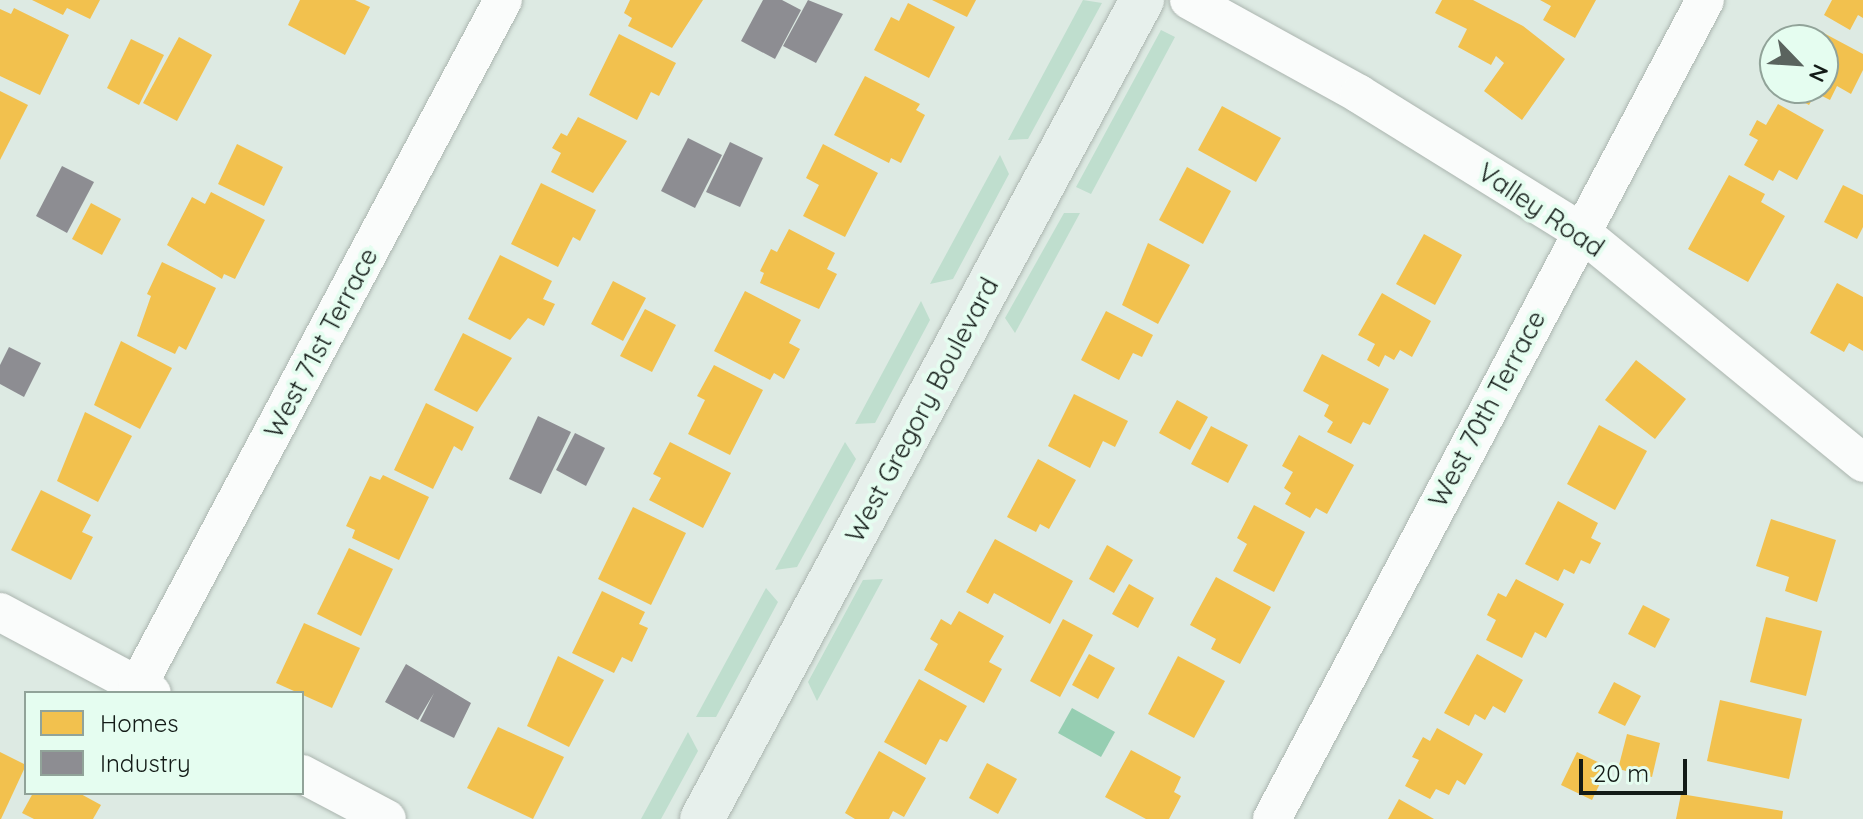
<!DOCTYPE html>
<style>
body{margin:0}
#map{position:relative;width:1863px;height:819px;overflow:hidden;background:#ddeae3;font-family:Quicksand,sans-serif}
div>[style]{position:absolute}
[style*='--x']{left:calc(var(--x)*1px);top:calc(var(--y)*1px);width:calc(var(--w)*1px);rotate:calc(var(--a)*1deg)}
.green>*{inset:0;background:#bfdece}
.water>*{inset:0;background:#96ceb2}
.homes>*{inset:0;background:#f2c14e}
.industry>*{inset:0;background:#8d8d92}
.roads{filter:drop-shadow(0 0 2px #abb5af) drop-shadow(0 0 2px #abb5af)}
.minor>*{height:38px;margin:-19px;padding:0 19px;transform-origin:19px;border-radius:19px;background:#fafcfb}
.major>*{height:44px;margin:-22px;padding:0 22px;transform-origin:22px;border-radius:22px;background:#e7f0ec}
span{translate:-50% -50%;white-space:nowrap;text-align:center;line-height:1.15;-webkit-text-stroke:8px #e5fdf0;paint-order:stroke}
.street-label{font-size:26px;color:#131b17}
.legend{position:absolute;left:24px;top:691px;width:280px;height:104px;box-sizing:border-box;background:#e5fdf0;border:2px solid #91a399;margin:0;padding:10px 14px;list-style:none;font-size:24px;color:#131b17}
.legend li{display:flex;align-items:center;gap:16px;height:40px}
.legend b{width:40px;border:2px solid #91a399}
.north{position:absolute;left:1759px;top:24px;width:80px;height:80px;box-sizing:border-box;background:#e5fdf0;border:2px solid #91a399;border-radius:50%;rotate:115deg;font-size:22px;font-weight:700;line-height:32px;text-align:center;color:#131b17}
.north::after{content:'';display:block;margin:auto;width:28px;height:36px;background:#5a635e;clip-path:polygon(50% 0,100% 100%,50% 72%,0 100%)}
.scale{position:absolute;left:1579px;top:759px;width:108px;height:36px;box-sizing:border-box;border:4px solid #131b17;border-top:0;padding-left:10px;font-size:24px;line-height:28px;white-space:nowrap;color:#131b17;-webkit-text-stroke:6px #e5fdf0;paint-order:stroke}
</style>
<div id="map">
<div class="green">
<i style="clip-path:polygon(1083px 0,1102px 3px,1028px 139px,1008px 140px)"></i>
<i style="clip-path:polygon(1161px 30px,1175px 37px,1091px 194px,1076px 187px)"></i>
<i style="clip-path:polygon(1000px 155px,1009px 174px,953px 279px,930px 284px)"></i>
<i style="clip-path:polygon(1064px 213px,1080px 213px,1015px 333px,1005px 318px)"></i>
<i style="clip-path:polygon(921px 301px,930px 320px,875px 423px,855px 424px)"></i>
<i style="clip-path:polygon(845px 442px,856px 459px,797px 567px,775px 570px)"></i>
<i style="clip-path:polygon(883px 579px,817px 701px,808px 682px,863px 580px)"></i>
<i style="clip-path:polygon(766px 588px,778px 602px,716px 717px,696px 717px)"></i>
<i style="clip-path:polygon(688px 732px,698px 751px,661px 819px,641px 819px)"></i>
</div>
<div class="water">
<i style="clip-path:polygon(1072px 708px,1115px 732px,1101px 757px,1058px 733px)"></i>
</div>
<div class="homes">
<i style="clip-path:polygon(32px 0,100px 0,90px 19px,67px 8px,63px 15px)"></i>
<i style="clip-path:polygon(300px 0,355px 0,370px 7px,345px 55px,288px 25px)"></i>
<i style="clip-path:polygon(630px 0,703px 0,672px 48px,628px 26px,632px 18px,624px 13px)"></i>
<i style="clip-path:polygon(932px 0,976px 0,967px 17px)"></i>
<i style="clip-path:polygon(1442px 0,1473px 0,1523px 26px,1565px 59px,1522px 120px,1484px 91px,1504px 63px,1496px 56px,1491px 65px,1458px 47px,1467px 29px,1435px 13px)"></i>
<i style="clip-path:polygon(1540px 0,1596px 0,1575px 38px,1543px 20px,1551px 6px)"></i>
<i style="clip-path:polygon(1832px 0,1863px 0,1863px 18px,1858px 15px,1850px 30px,1824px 15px)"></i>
<i style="clip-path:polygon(908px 3px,955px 27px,929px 78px,874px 50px,891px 17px,899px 21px)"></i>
<i style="clip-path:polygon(14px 8px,69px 35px,40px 95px,0 76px,0 9px,11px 14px)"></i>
<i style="clip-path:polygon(1818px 30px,1863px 54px,1863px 70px,1851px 94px,1837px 86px,1830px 100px,1816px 93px,1809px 105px,1785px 92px,1823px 88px,1823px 40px,1813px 40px)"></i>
<i style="clip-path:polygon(619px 34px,676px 63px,659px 96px,651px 92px,637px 120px,589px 95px)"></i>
<i style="clip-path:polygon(179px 37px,212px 55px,177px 121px,143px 103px)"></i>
<i style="clip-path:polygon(131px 39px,164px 55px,139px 105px,107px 88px)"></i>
<i style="clip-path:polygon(865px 76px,920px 104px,916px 110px,925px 115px,901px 163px,891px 158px,889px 163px,834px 135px)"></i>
<i style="clip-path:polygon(0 91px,28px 105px,0 160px)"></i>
<i style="clip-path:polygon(1778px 104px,1824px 130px,1797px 180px,1779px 170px,1773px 181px,1744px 165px,1758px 140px,1749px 135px,1757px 120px,1766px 125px)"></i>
<i style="clip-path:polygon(1222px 106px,1281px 138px,1256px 182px,1198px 150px)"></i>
<i style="clip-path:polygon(578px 117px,627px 141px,593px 193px,551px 172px,561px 153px,552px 148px,561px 133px,567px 136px)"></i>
<i style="clip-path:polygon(237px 144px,283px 167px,264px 206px,218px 184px)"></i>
<i style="clip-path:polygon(823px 144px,878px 173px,845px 237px,803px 216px,819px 185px,806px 178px)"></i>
<i style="clip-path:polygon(1187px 167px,1231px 191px,1203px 244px,1159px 220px)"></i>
<i style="clip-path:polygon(1729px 175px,1765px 194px,1761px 202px,1785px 216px,1748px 282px,1688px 249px)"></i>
<i style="clip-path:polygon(541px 183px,596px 210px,580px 241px,573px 237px,558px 267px,511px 244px)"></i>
<i style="clip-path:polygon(1843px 185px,1863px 195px,1863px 227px,1857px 239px,1824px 222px)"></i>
<i style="clip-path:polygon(211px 192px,265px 220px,235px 279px,224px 274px,222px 279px,167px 245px,192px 197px,205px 204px)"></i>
<i style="clip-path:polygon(91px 203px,121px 219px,102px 255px,72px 239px)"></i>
<i style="clip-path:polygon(789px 229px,835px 253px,827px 269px,837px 274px,819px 309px,760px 283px,764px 273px,760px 271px,771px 249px,777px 252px)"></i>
<i style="clip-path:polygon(1424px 234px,1462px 255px,1435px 305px,1396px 284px)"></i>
<i style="clip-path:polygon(1148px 243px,1190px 265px,1158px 324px,1122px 305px)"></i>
<i style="clip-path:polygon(500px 255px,552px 281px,543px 299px,555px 304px,544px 326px,528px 318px,510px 340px,468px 319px)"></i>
<i style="clip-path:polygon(162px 262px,216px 288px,186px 350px,179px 346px,175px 354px,137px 336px,151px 296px,147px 294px)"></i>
<i style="clip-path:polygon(613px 281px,646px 298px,623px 341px,591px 324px)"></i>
<i style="clip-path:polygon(1837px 283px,1863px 297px,1863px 351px,1849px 343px,1844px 352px,1810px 333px)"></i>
<i style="clip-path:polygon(745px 291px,801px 320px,789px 343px,800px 349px,784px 379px,774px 373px,770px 380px,714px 351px)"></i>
<i style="clip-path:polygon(1382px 293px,1431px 321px,1412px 357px,1400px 350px,1394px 360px,1385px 355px,1379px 367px,1367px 360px,1375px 344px,1358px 335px)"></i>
<i style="clip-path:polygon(645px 309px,676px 325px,652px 372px,620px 356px)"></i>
<i style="clip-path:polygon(1106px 311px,1153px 335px,1142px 357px,1133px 353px,1119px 380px,1081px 360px)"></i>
<i style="clip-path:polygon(463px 333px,512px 358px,477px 412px,434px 390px)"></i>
<i style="clip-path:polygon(121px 341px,172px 368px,140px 429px,94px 405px)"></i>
<i style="clip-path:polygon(1322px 354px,1389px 389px,1370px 425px,1363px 422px,1351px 444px,1327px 432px,1333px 422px,1324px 416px,1329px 405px,1303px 391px)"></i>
<i style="clip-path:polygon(1636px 360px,1686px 399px,1655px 439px,1605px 400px)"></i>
<i style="clip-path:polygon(714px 365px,763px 390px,730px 455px,688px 434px,705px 400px,697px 396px)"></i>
<i style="clip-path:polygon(1074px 394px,1128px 421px,1115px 447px,1103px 441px,1090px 468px,1048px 446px)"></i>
<i style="clip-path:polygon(1177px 400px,1208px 417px,1190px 450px,1159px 433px)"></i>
<i style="clip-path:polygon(426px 403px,474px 427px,462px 451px,454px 446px,433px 489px,394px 470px)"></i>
<i style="clip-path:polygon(85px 412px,132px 436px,98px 502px,57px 481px)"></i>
<i style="clip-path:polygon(1599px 425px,1647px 451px,1615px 510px,1567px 484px)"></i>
<i style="clip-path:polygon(1211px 426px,1248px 445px,1228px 483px,1191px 464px)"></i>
<i style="clip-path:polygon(1299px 435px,1354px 465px,1327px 514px,1316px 508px,1310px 518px,1285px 504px,1291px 493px,1284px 488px,1293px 472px,1282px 466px)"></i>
<i style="clip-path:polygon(670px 442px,731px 473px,703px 528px,649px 500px,661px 478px,653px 474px)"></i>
<i style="clip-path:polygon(1038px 459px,1076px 480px,1049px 529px,1040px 524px,1036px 532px,1007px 517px)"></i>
<i style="clip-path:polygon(383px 475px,429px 497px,399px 560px,352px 538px,355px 530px,346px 526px,370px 476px,380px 480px)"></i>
<i style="clip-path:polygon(41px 490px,91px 515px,82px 532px,93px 537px,71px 580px,11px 550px)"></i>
<i style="clip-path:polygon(1558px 501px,1598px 523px,1591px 538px,1601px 543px,1590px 564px,1581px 560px,1574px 574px,1564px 569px,1558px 581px,1525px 564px)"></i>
<i style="clip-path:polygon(1254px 505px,1305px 532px,1274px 592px,1233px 571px,1247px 544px,1237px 538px)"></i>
<i style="clip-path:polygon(633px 507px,686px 533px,651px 605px,598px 579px)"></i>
<i style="clip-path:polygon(1771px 519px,1836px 540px,1817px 602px,1785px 591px,1789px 577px,1756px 566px)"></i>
<i style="clip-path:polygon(995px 539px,1073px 581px,1050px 624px,994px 593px,988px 604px,966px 592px)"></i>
<i style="clip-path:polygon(1107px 545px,1133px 560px,1114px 593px,1089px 579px)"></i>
<i style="clip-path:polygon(349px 548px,393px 569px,361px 636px,317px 614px)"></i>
<i style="clip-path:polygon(1216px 577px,1271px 607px,1240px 664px,1211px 649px,1216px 639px,1190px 625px)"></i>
<i style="clip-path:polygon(1516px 579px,1564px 604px,1546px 638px,1535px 632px,1522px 658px,1486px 640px,1496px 620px,1487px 615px,1498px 593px,1506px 597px)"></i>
<i style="clip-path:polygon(1129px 584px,1154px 598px,1138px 628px,1112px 614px)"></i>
<i style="clip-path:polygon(602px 591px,645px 612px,639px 624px,648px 628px,632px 662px,622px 657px,614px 673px,572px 653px)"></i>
<i style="clip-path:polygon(1643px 605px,1670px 619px,1655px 648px,1628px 634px)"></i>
<i style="clip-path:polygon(959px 611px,1004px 636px,989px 662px,1002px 669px,984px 703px,924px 670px,938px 644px,930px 639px,941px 619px,951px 625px)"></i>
<i style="clip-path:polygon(1766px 617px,1822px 631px,1806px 696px,1750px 682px)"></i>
<i style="clip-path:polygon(1063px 619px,1093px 635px,1060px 697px,1030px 681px)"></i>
<i style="clip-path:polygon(304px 623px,360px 648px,332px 708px,276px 683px)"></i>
<i style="clip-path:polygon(1089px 654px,1115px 668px,1098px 699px,1072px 685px)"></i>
<i style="clip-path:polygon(1477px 654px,1523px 680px,1505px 713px,1493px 706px,1485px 720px,1475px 714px,1469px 726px,1444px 713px)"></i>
<i style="clip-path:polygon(558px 656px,604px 680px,569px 747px,527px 726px)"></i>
<i style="clip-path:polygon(1178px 656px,1225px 681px,1194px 738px,1148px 714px)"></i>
<i style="clip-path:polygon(919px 679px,967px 706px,947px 742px,940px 739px,926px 765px,884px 742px)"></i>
<i style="clip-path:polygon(1614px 682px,1641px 696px,1625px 726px,1598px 713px)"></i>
<i style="clip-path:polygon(1720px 700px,1802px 719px,1789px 779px,1707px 761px)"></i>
<i style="clip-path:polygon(498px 727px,564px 757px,533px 819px,467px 788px)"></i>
<i style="clip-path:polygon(1437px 728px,1483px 754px,1465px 785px,1457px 780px,1449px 795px,1436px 789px,1430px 799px,1405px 786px,1419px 760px,1412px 757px,1423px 737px,1430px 741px)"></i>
<i style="clip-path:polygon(1627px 734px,1660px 743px,1652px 777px,1618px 769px)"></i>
<i style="clip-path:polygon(1131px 750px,1181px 777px,1174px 792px,1181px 796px,1169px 819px,1146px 819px,1105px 797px)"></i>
<i style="clip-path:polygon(879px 751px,926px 778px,904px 817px,893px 811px,889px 819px,855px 819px,845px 813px)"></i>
<i style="clip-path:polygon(0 752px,26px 765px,1px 819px,0 819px)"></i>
<i style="clip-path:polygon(1577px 752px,1608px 767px,1592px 800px,1561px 785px)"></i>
<i style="clip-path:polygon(987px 763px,1017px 779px,998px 814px,969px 798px)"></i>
<i style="clip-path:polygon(33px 793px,79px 793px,101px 805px,93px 819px,34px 819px,22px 813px)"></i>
<i style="clip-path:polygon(1681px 794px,1783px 811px,1782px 819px,1676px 819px)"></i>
<i style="clip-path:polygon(1399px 799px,1434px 819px,1388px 819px)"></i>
</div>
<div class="industry">
<i style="clip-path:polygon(763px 0,782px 0,801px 10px,775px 59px,741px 41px)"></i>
<i style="clip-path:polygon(808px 0,843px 14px,816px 63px,783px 46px)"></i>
<i style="clip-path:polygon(688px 138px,722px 155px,695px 208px,661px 191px)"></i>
<i style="clip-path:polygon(730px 142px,763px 158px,740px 207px,706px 192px)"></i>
<i style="clip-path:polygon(62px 166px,94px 182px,67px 233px,36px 216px)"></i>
<i style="clip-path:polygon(9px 347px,41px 363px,24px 397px,0 384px,0 365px)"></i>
<i style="clip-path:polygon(538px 416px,571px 432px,541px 494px,509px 479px)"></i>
<i style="clip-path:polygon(575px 433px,605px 448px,586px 486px,556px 470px)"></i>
<i style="clip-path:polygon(406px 664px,471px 703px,454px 738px,420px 721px,434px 693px,418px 720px,385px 702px)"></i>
</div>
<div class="roads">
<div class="minor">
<i style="--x:1189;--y:0;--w:194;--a:28.9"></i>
<i style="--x:1359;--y:94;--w:260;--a:31.8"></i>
<i style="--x:1580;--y:231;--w:366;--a:39.3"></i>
<i style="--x:0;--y:612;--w:172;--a:28.1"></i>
<i style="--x:138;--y:685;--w:776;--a:-61.95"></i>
<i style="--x:302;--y:774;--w:96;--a:27.9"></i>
<i style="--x:1272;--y:819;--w:926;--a:-62.13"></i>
</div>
<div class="major">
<i style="--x:702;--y:819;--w:930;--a:-61.75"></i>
</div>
</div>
<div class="street-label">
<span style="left:1541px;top:210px;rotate:34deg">Valley Road</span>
<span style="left:321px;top:343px;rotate:-62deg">West 71st Terrace</span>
<span style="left:1487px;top:409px;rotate:-62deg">West 70th Terrace</span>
<span style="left:922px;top:410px;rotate:-62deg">West Gregory Boulevard</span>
</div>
<ul class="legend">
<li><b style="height:22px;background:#f2c14e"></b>Homes</li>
<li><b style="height:22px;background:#8d8d92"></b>Industry</li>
</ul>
<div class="north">N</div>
<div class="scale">20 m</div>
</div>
